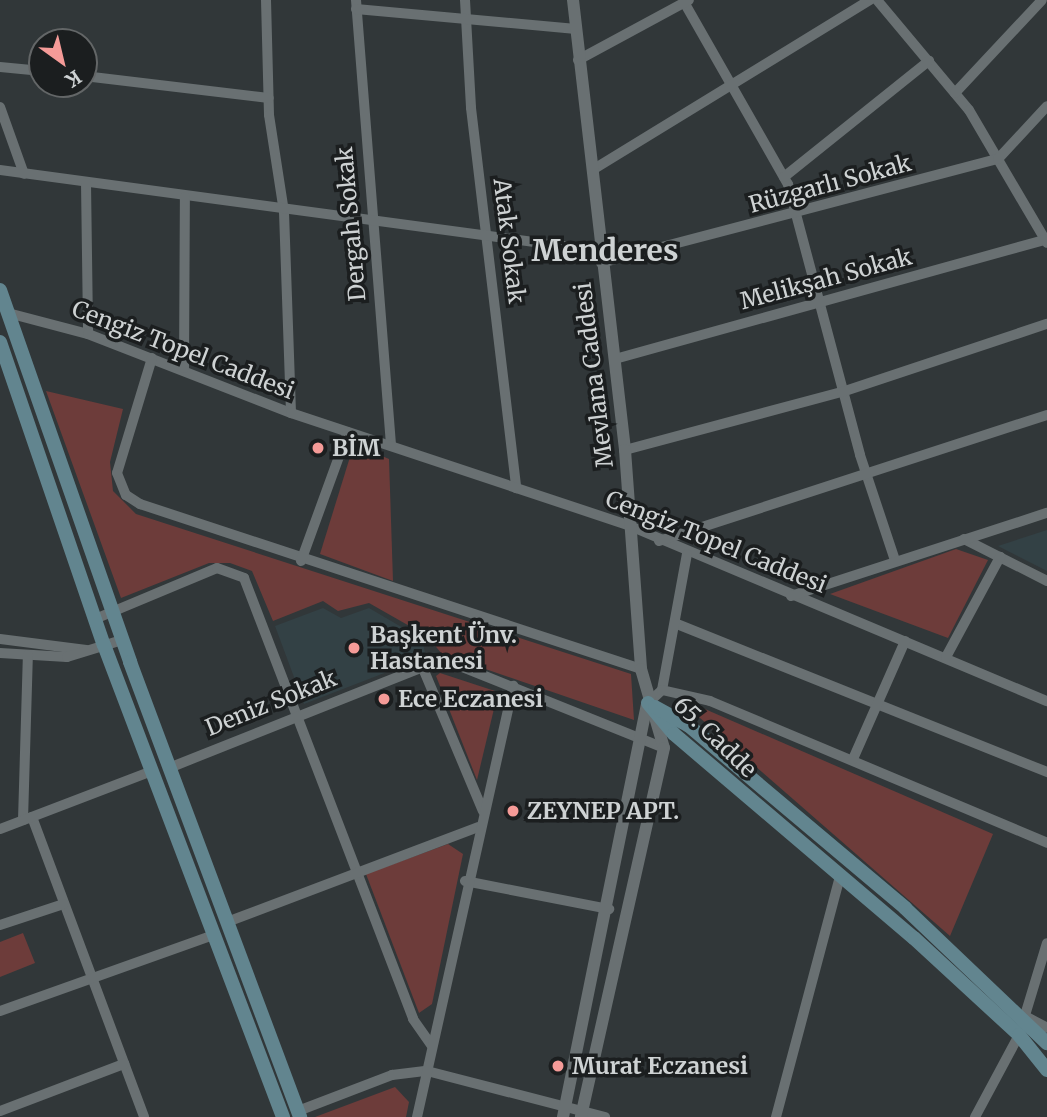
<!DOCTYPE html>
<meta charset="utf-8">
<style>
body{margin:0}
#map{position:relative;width:1047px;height:1117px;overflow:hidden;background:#313739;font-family:Merriweather,serif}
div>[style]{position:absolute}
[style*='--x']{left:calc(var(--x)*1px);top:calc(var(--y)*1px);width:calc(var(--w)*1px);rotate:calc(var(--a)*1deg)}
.built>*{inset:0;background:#334145}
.green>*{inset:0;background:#6d3c3a}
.minor>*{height:10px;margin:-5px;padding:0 5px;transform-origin:5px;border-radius:5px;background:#697072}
.tertiary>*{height:12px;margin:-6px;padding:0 6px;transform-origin:6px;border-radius:6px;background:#697072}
.secondary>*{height:14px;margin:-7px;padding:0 7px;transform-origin:7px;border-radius:7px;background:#62858f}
.dots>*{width:19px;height:19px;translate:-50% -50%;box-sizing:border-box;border:4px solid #1b1e1f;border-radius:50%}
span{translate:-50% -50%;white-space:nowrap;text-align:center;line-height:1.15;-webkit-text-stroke:7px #1b1e1f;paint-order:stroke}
.street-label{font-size:23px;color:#ced2d3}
.poi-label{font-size:23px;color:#ced2d3;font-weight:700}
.left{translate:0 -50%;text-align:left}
.district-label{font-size:30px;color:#ced2d3;font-weight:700}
.north{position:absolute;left:28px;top:28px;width:70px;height:70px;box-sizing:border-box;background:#1b1e1f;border:2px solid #636667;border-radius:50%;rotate:146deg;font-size:19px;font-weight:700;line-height:28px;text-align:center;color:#ced2d3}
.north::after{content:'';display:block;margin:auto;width:24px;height:32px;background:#f59b98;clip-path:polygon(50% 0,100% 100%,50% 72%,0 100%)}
</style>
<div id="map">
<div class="built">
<i style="clip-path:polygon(1047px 530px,1047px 571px,998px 546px)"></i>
<i style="clip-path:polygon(323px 608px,341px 618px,369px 608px,422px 639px,426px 657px,304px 704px,275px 626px)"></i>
</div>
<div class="green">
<i style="clip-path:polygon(46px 391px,123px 409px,110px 462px,113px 491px,136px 514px,631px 674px,634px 720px,442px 654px,427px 636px,369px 603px,338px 611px,323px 601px,273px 621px,252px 571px,230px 563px,209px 563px,121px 598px)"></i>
<i style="clip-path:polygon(354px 444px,389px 459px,393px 581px,320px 554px)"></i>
<i style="clip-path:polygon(956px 549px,988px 560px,948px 638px,830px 594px)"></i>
<i style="clip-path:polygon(440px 673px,498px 692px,477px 780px,436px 676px)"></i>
<i style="clip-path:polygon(691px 703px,993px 834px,950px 936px,692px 711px)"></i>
<i style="clip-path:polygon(448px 844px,463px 854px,432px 1004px,419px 1013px,366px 874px)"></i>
<i style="clip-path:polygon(23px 933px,35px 963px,0 977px,0 942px)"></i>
<i style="clip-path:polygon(395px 1087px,409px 1102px,406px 1117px,315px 1117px)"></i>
</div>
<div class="minor">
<i style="--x:266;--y:0;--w:115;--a:88.5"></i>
<i style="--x:269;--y:115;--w:98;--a:81.2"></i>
<i style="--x:284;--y:212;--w:201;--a:88"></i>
<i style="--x:356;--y:0;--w:445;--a:85.5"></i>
<i style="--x:465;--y:0;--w:108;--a:86.8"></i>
<i style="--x:471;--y:108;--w:383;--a:83.2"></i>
<i style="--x:877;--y:0;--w:143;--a:50.1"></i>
<i style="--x:969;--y:110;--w:154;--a:59.6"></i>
<i style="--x:684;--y:2;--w:210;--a:60.3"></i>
<i style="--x:788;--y:184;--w:280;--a:75.1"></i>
<i style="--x:860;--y:455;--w:111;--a:71.6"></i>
<i style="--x:356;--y:9;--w:221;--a:5.2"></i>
<i style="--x:578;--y:60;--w:126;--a:-28.4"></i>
<i style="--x:0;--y:67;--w:42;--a:5.4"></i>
<i style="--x:84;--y:76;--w:186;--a:6.8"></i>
<i style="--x:955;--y:93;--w:127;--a:-46.9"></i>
<i style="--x:0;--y:107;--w:71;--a:70.3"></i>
<i style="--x:594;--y:169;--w:324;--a:-31.5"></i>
<i style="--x:0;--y:170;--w:606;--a:7.68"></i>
<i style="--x:784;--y:177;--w:186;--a:-38.7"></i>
<i style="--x:86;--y:183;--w:151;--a:89.2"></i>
<i style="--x:601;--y:263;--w:410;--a:-14.7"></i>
<i style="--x:998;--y:159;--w:72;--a:-47.2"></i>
<i style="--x:8;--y:313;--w:83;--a:14.7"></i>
<i style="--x:88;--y:334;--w:218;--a:21.3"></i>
<i style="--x:291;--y:413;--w:357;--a:18.4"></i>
<i style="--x:630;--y:526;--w:452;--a:22.8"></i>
<i style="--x:152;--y:358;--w:120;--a:106.9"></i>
<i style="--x:117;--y:473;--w:24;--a:68"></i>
<i style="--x:126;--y:495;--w:17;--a:33"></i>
<i style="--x:140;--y:504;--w:527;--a:18.23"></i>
<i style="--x:615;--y:359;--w:448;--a:-15.5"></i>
<i style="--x:184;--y:368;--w:171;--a:-89.7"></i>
<i style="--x:625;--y:450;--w:225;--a:-15"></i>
<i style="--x:842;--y:392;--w:216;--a:-18.4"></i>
<i style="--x:964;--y:539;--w:93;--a:26.8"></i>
<i style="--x:659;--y:541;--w:408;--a:-18"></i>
<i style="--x:301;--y:561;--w:137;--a:-70"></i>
<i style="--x:791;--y:596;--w:269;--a:-18"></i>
<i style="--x:95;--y:619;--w:132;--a:-22.7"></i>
<i style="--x:217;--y:568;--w:29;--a:20"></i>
<i style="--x:244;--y:578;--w:472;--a:69"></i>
<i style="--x:413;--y:1019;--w:32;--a:55"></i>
<i style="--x:677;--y:624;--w:399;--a:21.8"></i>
<i style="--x:0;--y:639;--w:87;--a:7.3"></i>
<i style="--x:0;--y:653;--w:67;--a:3.4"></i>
<i style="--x:67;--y:657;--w:58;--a:-17.2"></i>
<i style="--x:946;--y:657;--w:114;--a:-61.6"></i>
<i style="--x:422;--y:666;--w:157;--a:67.2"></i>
<i style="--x:662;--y:690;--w:138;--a:-79.6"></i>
<i style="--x:648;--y:703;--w:19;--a:-43"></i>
<i style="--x:662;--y:690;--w:49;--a:12.9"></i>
<i style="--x:710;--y:701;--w:366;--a:22.8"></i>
<i style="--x:853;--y:759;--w:129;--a:-66.2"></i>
<i style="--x:169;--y:768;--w:282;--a:-21.7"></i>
<i style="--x:431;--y:664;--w:24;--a:0"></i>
<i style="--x:455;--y:664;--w:225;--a:21.9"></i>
<i style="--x:32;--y:817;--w:320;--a:69.5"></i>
<i style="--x:23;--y:820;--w:165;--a:-88.3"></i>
<i style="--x:0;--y:829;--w:163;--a:-20.9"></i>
<i style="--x:465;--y:881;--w:147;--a:11"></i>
<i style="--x:227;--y:922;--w:269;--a:-20.7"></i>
<i style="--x:0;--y:925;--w:67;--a:-18.2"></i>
<i style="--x:0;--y:1011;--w:227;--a:-19.6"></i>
<i style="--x:1023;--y:1015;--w:27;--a:28"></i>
<i style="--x:0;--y:1111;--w:133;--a:-20.8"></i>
<i style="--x:298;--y:1111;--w:101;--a:-21"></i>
<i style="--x:392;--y:1075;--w:35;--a:-7"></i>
<i style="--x:427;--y:1071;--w:184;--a:14.5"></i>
<i style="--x:417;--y:1117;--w:442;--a:-77.4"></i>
<i style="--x:776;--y:1117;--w:249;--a:-75.1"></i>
<i style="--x:975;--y:1117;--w:93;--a:-61.8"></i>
<i style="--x:1019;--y:1035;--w:96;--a:-73.1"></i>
</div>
<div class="tertiary">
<i style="--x:573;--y:0;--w:453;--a:83.4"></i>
<i style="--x:625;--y:450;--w:220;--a:85.8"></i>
<i style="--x:641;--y:669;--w:82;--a:73.8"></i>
<i style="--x:664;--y:748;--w:378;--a:102.7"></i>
<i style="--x:563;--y:1117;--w:422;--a:-78.5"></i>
</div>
<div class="secondary">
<i style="--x:0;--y:290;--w:394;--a:70.7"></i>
<i style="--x:130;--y:662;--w:486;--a:69.5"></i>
<i style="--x:0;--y:342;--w:320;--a:71.1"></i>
<i style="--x:104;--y:645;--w:505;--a:69.23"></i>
<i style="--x:648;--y:703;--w:40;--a:50"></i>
<i style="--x:674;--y:734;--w:315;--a:40.4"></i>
<i style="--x:914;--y:938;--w:143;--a:42.7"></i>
<i style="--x:1019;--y:1035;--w:45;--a:51.3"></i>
<i style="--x:655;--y:707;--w:38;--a:29"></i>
<i style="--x:688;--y:725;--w:284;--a:40.1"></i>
<i style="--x:905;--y:908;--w:196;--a:43.6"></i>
</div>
<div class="dots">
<i style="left:318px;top:448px;background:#f59b98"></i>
<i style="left:354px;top:648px;background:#f59b98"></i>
<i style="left:384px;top:699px;background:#f59b98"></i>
<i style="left:513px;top:811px;background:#f59b98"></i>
<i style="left:558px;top:1066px;background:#f59b98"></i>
</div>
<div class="street-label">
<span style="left:830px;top:184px;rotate:-15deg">Rüzgarlı Sokak</span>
<span style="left:351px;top:224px;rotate:-95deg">Dergah Sokak</span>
<span style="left:509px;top:241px;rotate:83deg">Atak Sokak</span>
<span style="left:826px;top:279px;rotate:-15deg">Melikşah Sokak</span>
<span style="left:183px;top:350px;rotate:21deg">Cengiz Topel Caddesi</span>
<span style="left:594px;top:375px;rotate:-97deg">Mevlana Caddesi</span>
<span style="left:716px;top:542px;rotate:22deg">Cengiz Topel Caddesi</span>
<span style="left:271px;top:703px;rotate:-22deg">Deniz Sokak</span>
<span style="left:715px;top:737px;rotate:44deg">65. Cadde</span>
</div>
<div class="poi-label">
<span class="left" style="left:332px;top:448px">BİM</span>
<span class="left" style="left:370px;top:648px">Başkent Ünv.<br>Hastanesi</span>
<span class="left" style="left:398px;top:699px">Ece Eczanesi</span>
<span class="left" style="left:527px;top:811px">ZEYNEP APT.</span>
<span class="left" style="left:572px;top:1066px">Murat Eczanesi</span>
</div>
<div class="district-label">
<span style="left:605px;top:250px">Menderes</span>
</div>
<div class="north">K</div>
</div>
